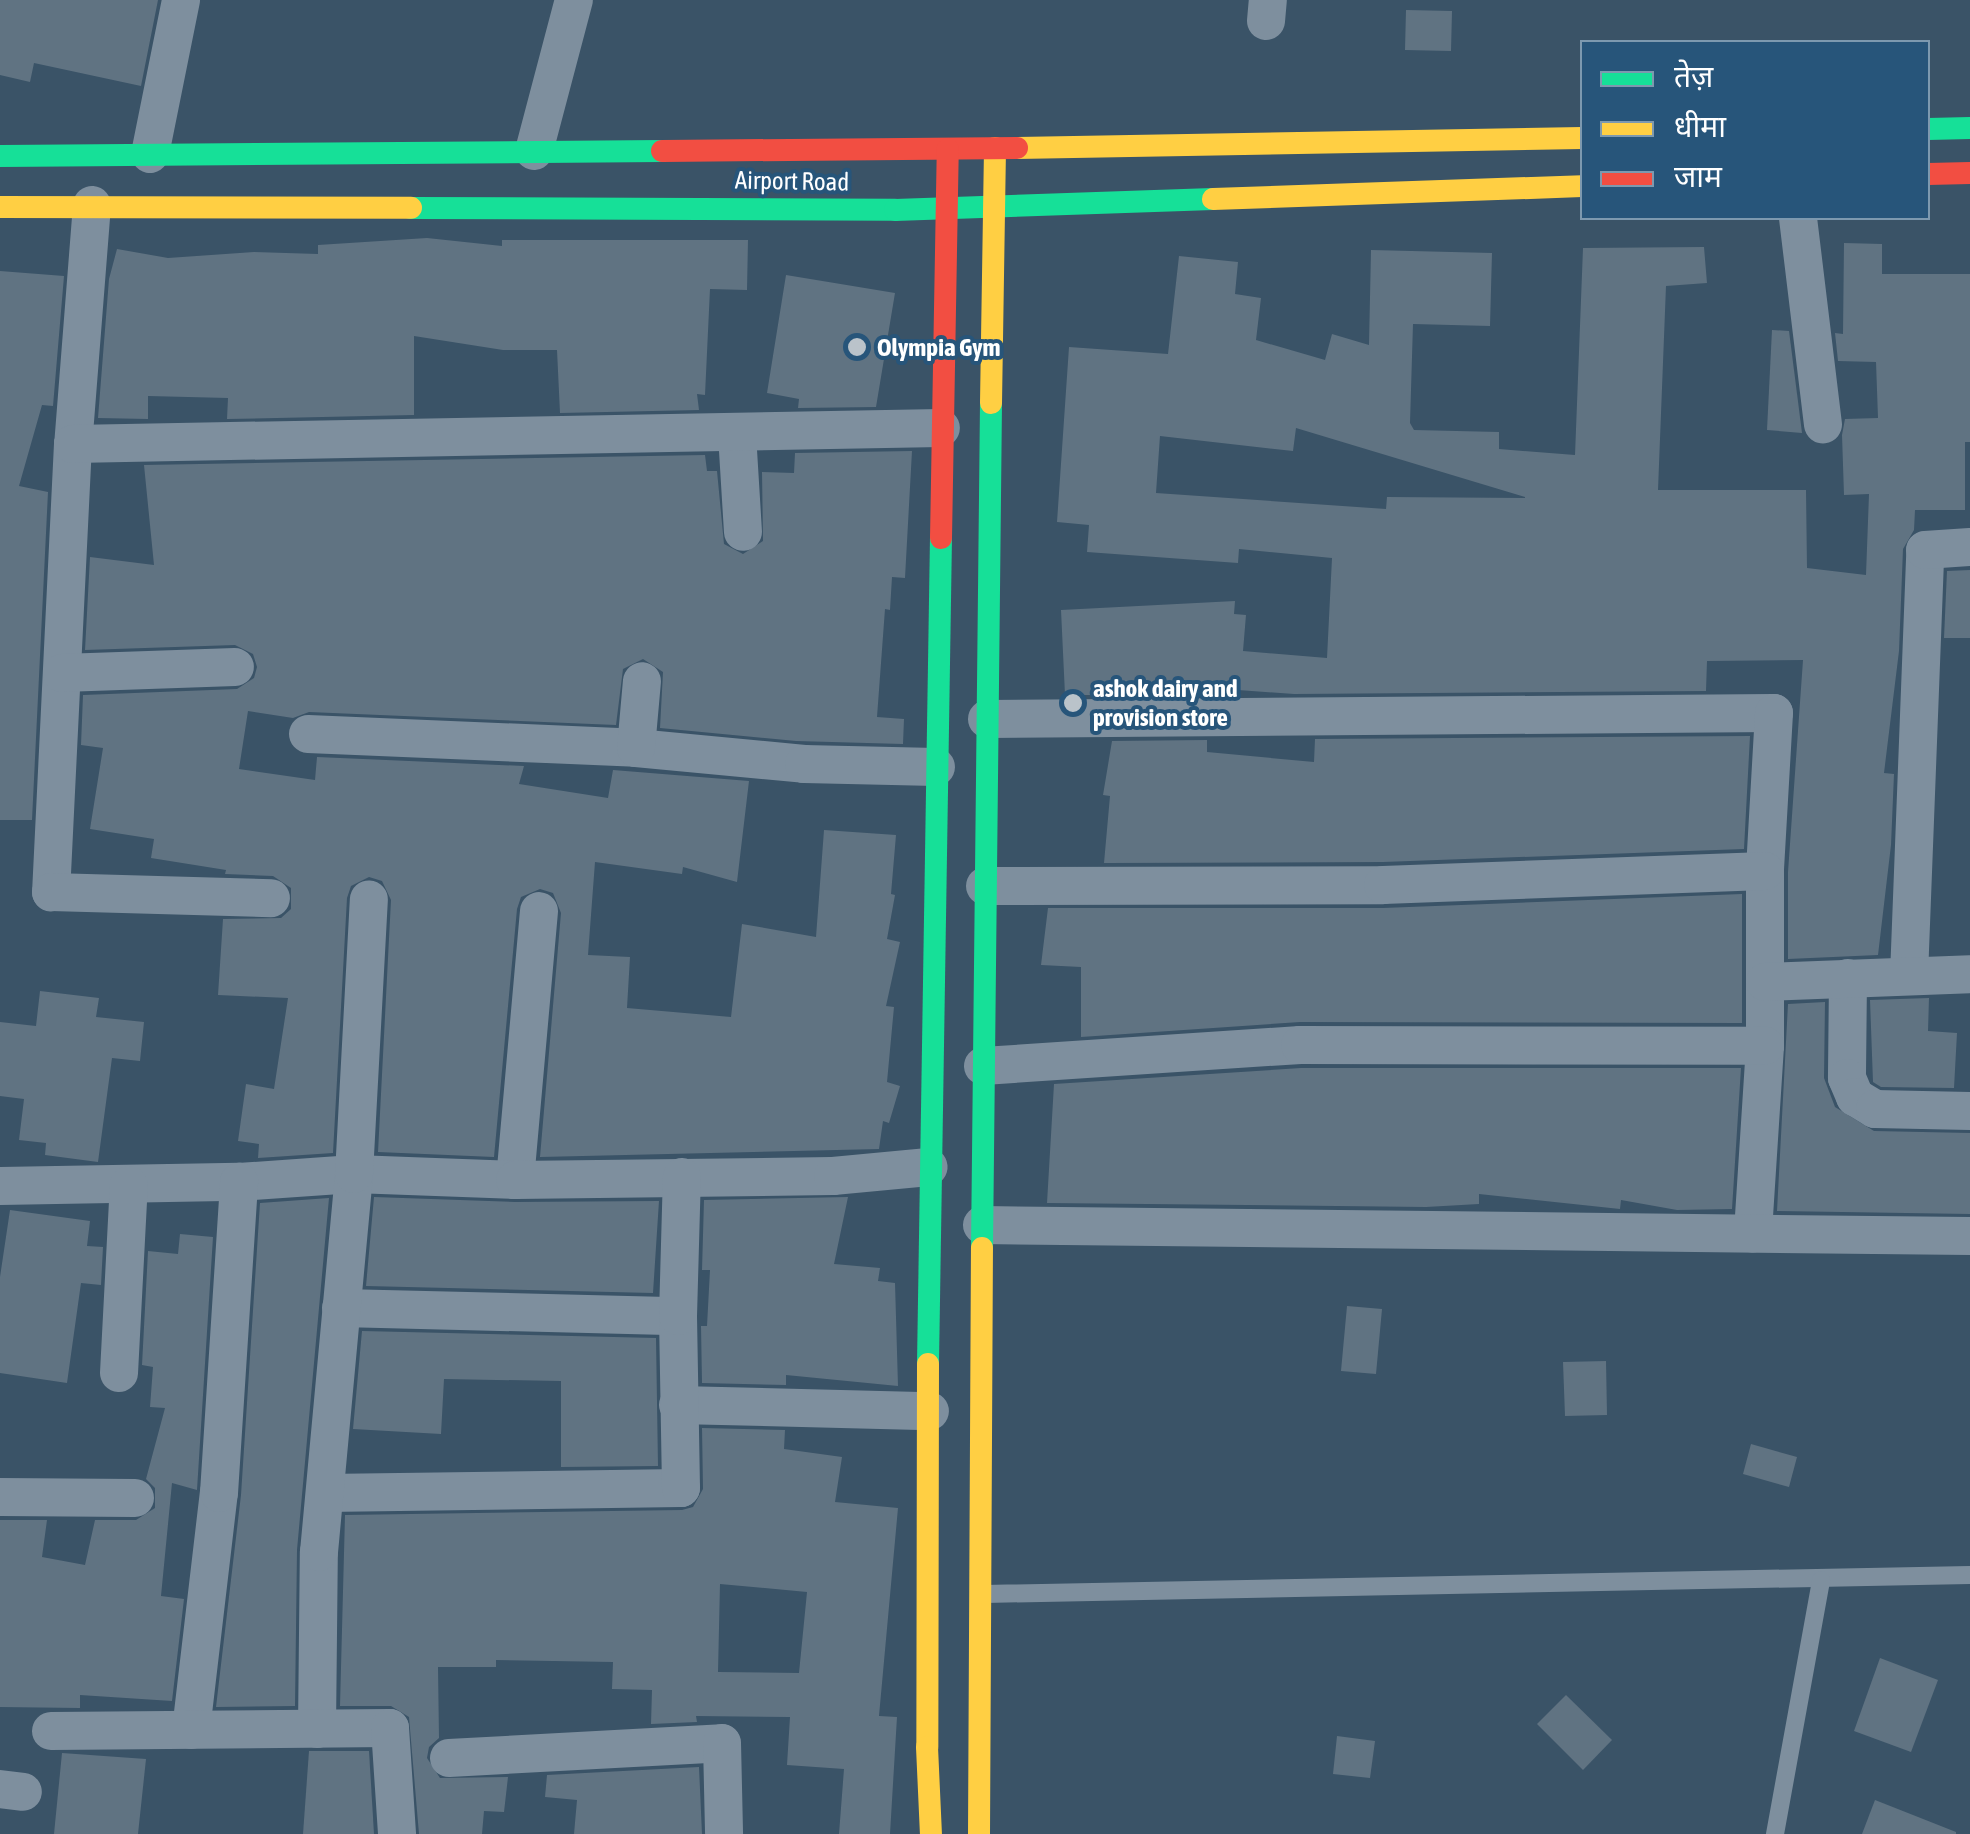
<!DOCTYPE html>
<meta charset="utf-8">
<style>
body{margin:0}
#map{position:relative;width:1970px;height:1834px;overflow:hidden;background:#3a5367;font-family:"Asap Condensed","Noto Sans Devanagari",sans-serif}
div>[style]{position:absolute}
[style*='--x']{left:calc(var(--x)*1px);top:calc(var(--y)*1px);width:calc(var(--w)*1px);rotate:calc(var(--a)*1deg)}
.building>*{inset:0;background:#607382}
.lane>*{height:18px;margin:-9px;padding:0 9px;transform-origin:9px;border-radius:9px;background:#7e8f9e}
.street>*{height:38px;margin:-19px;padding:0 19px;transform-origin:19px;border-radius:19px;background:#7e8f9e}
.fast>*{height:22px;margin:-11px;padding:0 11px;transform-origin:11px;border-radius:11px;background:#16e098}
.slow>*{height:22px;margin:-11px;padding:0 11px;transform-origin:11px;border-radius:11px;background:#ffcf43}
.jam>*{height:22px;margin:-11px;padding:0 11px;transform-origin:11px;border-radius:11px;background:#f24e42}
.dots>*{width:28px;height:28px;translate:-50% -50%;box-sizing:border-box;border:5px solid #27557a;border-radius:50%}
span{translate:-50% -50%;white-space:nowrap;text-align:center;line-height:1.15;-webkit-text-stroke:8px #27557a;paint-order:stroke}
.street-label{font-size:25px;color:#fff}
.poi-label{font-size:25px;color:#fff;font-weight:700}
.left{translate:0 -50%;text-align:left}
.legend{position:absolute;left:1580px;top:40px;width:350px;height:180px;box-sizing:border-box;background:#27557a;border:2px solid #7d99af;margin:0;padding:12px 18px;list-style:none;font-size:30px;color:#fff}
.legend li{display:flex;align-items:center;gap:20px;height:50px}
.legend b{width:50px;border:2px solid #7d99af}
</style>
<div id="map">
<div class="building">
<i style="clip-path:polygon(0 0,158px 0,141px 86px,34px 63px,30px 82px,0 75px)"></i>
<i style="clip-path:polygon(1406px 10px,1452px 11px,1451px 51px,1405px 50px)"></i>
<i style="clip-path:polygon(427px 238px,502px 246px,502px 240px,748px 240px,747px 290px,710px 289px,705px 395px,697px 394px,699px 410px,560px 413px,557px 350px,503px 350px,414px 336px,414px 415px,227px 419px,228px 398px,148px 396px,148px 419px,98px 418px,109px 279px,117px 249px,168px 258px,254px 252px,318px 254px,318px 245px)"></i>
<i style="clip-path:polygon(evenodd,1844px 243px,1882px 244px,1882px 274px,1970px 274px,1970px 442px,1965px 442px,1965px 510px,1915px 510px,1914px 530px,1903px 549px,1899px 651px,1884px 773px,1894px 774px,1891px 845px,1878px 955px,1788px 959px,1788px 872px,1803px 660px,1707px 661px,1706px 691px,1294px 694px,1211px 688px,1211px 695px,1065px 695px,1061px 610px,1235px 601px,1234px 614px,1246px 615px,1243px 651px,1327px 658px,1332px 558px,1239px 549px,1238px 563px,1087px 552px,1089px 525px,1057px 522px,1069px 347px,1168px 354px,1179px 256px,1238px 262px,1235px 294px,1261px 298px,1256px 340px,1325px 360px,1332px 334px,1369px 345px,1371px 250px,1492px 253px,1490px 326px,1413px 324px,1410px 423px,1414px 430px,1499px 432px,1499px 449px,1575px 455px,1583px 248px,1704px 247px,1707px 283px,1666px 286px,1658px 490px,1806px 490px,1807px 568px,1866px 575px,1869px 494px,1844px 495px,1842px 435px,1845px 419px,1878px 418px,1876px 362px,1838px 361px,1835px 333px,1843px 334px,1844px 243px,1296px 428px,1525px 497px,1525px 498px,1387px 497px,1386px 509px,1156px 493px,1160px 436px,1293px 451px,1296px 428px)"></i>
<i style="clip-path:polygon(0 271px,64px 276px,53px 406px,42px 405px,19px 486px,48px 492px,32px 820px,0 820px)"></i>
<i style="clip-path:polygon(786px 275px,895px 293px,876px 407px,798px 408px,799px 399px,767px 393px)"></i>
<i style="clip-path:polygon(1772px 330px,1789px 331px,1802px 433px,1767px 430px)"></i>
<i style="clip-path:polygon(912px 451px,905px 578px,892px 577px,890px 610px,885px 609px,877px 717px,904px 719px,903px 744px,796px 741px,660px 728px,663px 672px,643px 659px,623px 669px,616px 725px,309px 712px,293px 718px,248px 711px,239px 769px,315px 780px,317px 757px,524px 766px,519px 784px,608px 798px,613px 770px,749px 781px,737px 882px,683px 867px,682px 874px,595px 862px,588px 955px,630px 957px,627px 1008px,731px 1017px,742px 924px,816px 937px,824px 830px,896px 835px,891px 894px,895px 895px,887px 939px,900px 942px,886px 1006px,894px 1007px,887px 1082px,900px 1086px,889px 1123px,883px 1121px,879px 1149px,540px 1157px,561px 913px,553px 893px,540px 889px,521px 897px,517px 909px,494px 1157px,378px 1152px,391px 900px,382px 881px,369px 877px,351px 886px,347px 898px,333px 1153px,258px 1158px,259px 1144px,238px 1141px,246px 1084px,274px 1089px,288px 998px,218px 995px,223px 919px,281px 918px,291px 909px,291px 888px,273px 876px,225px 874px,226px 870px,151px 858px,154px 839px,90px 829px,103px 748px,81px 745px,83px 695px,237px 689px,254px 678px,257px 667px,253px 654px,235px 645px,85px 650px,90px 557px,154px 565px,144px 465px,705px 455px,707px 471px,717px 471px,724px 544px,743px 554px,763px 541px,762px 472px,794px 473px,795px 453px)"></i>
<i style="clip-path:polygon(1970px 570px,1970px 638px,1944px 638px,1947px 571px)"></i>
<i style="clip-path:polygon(1750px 736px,1744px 849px,1383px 862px,1104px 863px,1110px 796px,1103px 795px,1112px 741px,1207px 740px,1207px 752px,1314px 762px,1315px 739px)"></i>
<i style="clip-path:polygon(1742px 894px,1742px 1023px,1300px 1022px,1081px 1037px,1081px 967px,1041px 965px,1048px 908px,1383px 908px)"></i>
<i style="clip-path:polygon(40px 991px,99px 998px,96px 1017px,144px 1022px,140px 1061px,112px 1058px,98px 1162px,45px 1155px,46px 1143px,19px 1140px,24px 1099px,0 1096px,0 1022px,36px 1026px)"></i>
<i style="clip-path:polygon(1929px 998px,1928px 1031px,1957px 1033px,1954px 1088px,1881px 1087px,1873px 1082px,1870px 1000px)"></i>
<i style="clip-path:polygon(1825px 1002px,1824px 1078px,1835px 1107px,1874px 1131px,1970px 1133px,1970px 1214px,1777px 1211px,1788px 1004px)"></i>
<i style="clip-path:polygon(1301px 1068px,1741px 1068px,1732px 1209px,1677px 1210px,1621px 1200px,1620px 1209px,1479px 1194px,1479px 1204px,1426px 1207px,1047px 1203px,1054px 1084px)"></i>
<i style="clip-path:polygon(374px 1197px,515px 1202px,659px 1201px,653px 1293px,366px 1286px)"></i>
<i style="clip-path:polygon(848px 1197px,834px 1264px,880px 1268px,878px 1281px,895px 1283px,898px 1386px,786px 1375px,786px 1385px,702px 1383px,701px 1326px,707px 1326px,710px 1270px,702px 1270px,704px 1200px)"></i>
<i style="clip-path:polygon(329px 1198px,297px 1550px,295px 1706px,216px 1707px,241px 1495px,260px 1203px)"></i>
<i style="clip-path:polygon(10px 1210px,90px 1221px,87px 1246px,103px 1247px,101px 1285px,81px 1283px,67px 1383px,0 1373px,0 1277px)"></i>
<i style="clip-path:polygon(180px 1234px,213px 1237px,197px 1490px,172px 1483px,161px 1596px,184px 1599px,172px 1701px,80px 1695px,80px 1708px,0 1707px,0 1520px,47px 1520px,42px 1557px,85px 1565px,95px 1520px,136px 1520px,155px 1508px,155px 1488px,146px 1479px,165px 1408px,150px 1407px,153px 1367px,142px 1365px,148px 1251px,178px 1254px)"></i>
<i style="clip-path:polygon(1347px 1306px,1382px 1309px,1376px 1374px,1341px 1371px)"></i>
<i style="clip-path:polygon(362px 1331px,656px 1338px,658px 1466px,561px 1467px,561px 1381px,444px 1379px,441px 1434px,353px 1429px)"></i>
<i style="clip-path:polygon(1606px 1361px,1607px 1415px,1565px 1416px,1563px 1362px)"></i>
<i style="clip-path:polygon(evenodd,702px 1428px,785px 1430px,784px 1449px,842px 1457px,835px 1502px,898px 1508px,879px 1716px,897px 1717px,890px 1834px,839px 1834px,844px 1769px,787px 1765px,790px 1717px,696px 1716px,697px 1722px,651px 1724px,652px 1690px,612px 1689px,613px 1662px,496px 1660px,496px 1667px,438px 1667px,439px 1738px,429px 1747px,427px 1758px,440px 1778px,508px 1777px,504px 1812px,484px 1811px,482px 1834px,419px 1834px,409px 1717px,391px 1706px,340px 1706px,345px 1515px,682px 1510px,693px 1507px,703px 1489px,702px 1428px,720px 1584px,807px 1592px,799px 1673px,718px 1672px,720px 1584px)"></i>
<i style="clip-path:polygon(1751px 1444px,1797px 1457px,1789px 1487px,1743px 1474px)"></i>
<i style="clip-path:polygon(1880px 1658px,1938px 1680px,1911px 1752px,1854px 1731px)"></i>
<i style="clip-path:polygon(1566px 1695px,1612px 1740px,1583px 1770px,1537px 1724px)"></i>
<i style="clip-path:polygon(1337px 1736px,1375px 1741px,1370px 1778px,1333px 1774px)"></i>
<i style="clip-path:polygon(309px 1751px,369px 1751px,374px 1834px,303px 1834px)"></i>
<i style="clip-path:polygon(62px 1753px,146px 1759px,138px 1834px,54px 1834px)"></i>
<i style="clip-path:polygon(699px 1767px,702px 1834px,574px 1834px,577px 1800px,545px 1797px,547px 1775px)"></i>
<i style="clip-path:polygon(1875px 1800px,1956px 1832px,1956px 1834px,1862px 1834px)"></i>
</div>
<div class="lane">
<i style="--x:985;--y:1594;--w:985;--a:-1.11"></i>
<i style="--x:1775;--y:1834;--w:258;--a:-79.7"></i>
</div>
<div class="street">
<i style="--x:1266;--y:21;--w:21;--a:-85"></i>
<i style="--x:534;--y:151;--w:156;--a:-75.2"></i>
<i style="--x:150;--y:154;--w:157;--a:-78.6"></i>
<i style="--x:92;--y:205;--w:240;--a:94.5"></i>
<i style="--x:73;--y:444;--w:449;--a:92.8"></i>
<i style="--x:51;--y:892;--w:220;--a:1.6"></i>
<i style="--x:1798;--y:218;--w:208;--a:83.1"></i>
<i style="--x:737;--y:434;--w:98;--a:86.5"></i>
<i style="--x:73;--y:444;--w:868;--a:-1.06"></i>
<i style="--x:62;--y:673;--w:173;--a:-2"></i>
<i style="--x:987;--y:719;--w:787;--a:-0.44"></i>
<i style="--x:1774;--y:713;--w:158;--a:93.3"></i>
<i style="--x:1765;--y:871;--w:175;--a:90"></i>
<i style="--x:1765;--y:1046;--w:188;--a:93.7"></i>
<i style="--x:308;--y:734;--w:328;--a:2.4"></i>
<i style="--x:636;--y:748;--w:169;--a:5.4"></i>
<i style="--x:804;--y:764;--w:132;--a:1.3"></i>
<i style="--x:636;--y:748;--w:67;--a:-84.9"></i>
<i style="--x:985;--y:886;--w:398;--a:-0.1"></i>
<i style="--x:1383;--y:885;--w:382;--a:-2.1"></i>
<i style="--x:1909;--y:976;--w:426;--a:-87.8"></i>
<i style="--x:1925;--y:550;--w:45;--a:-3.8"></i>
<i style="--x:1848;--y:978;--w:100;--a:90.6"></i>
<i style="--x:1847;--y:1078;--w:21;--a:67"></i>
<i style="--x:1855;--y:1097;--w:23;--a:31"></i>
<i style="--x:1875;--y:1109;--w:95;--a:1.2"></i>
<i style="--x:1765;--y:982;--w:205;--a:-2.2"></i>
<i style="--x:983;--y:1066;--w:318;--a:-3.8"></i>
<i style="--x:1300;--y:1045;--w:465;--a:0.1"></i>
<i style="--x:515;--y:1180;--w:270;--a:-84.9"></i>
<i style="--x:0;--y:1186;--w:239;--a:-1"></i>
<i style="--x:239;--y:1182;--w:115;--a:-4"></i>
<i style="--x:354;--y:1174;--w:161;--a:2.1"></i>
<i style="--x:515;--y:1180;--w:318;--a:-0.7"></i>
<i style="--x:833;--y:1176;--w:96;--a:-5.4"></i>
<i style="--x:982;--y:1225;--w:988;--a:0.64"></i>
<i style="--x:341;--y:1308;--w:337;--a:1.4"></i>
<i style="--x:119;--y:1373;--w:188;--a:-87"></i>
<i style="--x:678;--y:1405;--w:252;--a:1.4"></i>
<i style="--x:325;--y:1493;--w:356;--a:-0.8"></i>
<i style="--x:681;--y:1488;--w:172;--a:-91"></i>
<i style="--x:678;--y:1316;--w:139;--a:-88.4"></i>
<i style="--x:0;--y:1497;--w:135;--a:0.4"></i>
<i style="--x:317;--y:1729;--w:177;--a:-89.4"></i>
<i style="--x:319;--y:1552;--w:380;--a:-84.7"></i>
<i style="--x:354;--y:1174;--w:275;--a:-86.9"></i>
<i style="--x:191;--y:1730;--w:239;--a:-83.3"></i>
<i style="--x:219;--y:1493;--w:312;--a:-86.3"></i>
<i style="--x:51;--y:1731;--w:339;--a:-0.5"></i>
<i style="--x:390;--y:1728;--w:106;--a:86.2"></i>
<i style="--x:449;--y:1758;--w:273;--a:-3.1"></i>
<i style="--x:722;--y:1743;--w:91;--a:88.7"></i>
<i style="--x:0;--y:1789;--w:23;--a:7"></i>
</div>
<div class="fast">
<i style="--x:1928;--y:129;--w:42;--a:-1.4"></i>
<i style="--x:0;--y:156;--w:662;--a:-0.43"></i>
<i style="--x:411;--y:208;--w:484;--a:0.2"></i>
<i style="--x:895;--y:210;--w:318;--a:-2"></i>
<i style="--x:982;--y:1248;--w:845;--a:-89.39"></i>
<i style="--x:928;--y:1364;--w:826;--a:-89.1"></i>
</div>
<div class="slow">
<i style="--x:1017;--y:148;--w:565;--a:-1.01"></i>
<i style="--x:1213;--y:199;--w:369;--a:-2"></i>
<i style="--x:0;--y:207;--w:411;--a:0.1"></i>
<i style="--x:991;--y:403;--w:255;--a:-89.1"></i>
<i style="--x:928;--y:1364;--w:383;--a:90.1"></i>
<i style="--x:927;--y:1747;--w:87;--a:87.4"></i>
<i style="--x:979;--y:1834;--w:586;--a:-89.71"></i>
</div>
<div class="jam">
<i style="--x:662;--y:151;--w:355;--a:-0.5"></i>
<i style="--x:1928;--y:174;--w:42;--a:-1.4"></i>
<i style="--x:941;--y:538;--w:389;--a:-89"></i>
</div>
<div class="dots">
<i style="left:857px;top:347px;background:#bac3ca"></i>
<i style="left:1073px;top:703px;background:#bac3ca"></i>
</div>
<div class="street-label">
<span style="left:792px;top:181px;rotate:1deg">Airport Road</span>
</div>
<div class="poi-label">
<span class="left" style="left:877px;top:347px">Olympia Gym</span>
<span class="left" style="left:1093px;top:703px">ashok dairy and<br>provision store</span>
</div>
<ul class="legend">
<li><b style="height:12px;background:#16e098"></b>तेज़</li>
<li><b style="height:12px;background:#ffcf43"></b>धीमा</li>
<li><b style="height:12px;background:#f24e42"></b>जाम</li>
</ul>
</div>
